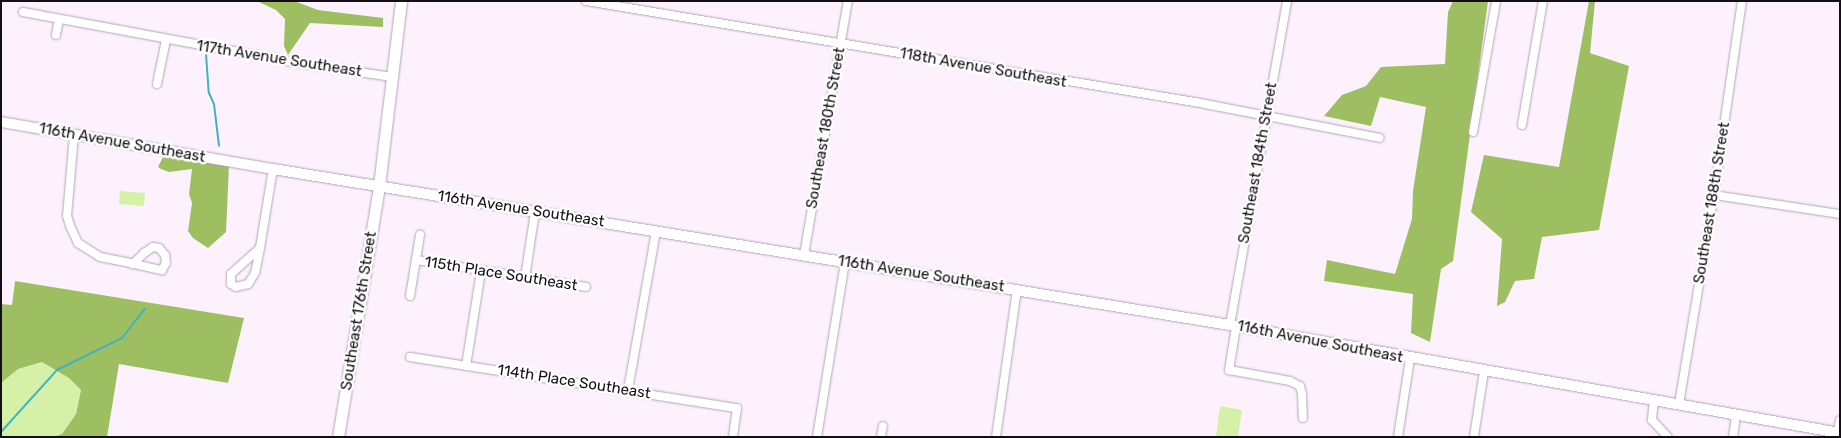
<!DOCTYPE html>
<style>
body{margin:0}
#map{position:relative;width:1841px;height:438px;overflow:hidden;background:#fdf1fe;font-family:Rubik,sans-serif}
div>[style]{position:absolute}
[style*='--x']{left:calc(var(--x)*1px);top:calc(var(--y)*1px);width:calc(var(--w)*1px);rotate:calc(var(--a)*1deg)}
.green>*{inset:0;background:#d5f1a8}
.forest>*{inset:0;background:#9ebf61}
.stream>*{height:2px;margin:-1px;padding:0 1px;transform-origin:1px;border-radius:1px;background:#41b2c2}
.roads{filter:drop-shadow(0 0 1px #b3a5b4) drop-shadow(0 0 1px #b3a5b4)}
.minor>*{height:8px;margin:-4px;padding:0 4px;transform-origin:4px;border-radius:4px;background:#fff}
.tertiary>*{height:10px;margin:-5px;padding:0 5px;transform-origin:5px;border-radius:5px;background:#fff}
.secondary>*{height:11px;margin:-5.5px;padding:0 5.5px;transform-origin:5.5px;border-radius:5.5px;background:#fff}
span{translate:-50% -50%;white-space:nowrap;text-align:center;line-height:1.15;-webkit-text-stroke:5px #fff;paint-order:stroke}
.street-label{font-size:15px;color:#140f14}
.frame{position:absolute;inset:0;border:2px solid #140f14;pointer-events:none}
</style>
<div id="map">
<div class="green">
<i style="clip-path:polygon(120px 191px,145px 193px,144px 206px,119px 204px)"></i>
<i style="clip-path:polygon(42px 362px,69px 378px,81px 390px,76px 414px,62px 434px,53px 437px,1px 437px,1px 383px,18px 369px)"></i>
<i style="clip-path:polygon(1220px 406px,1242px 410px,1238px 437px,1216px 437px)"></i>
</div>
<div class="forest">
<i style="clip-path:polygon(257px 1px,294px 1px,318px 10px,383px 18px,383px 27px,310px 23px,288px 55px,284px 46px,285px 19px,276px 10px)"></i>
<i style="clip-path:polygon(1453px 1px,1488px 1px,1453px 261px,1441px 269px,1430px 342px,1411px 333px,1413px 294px,1324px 281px,1327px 260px,1395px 274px,1412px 219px,1413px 191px,1426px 107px,1380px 97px,1371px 126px,1324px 116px,1342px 95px,1366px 86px,1381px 67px,1445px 64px,1448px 12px)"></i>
<i style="clip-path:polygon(1589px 1px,1595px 1px,1590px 53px,1629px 66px,1599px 230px,1542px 237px,1534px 279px,1515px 281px,1505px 302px,1497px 306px,1502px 239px,1471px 212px,1484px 155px,1559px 167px)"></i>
<i style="clip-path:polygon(163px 157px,229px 165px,226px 232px,208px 248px,193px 238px,188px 231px,192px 203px,189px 194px,192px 169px,169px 172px,161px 169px,158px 167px)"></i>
<i style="clip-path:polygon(15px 281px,244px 318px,228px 383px,119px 364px,107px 437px,53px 437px,62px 434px,76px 414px,81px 390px,69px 378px,42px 362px,18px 369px,1px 383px,1px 304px,12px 305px)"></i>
</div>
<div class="stream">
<i style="--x:206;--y:54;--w:39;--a:86"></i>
<i style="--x:209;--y:93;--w:12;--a:66"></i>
<i style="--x:214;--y:104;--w:42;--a:83.2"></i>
<i style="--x:1;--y:432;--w:84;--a:-47.9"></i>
<i style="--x:57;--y:370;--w:72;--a:-26.2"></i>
<i style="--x:122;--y:338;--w:37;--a:-52"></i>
</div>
<div class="roads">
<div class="minor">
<i style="--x:586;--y:1;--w:617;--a:9.42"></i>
<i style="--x:1195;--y:102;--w:188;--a:11"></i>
<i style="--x:23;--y:12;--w:280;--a:10.5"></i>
<i style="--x:298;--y:63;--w:95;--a:8.5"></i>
<i style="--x:56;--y:35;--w:15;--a:-79"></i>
<i style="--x:157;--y:84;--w:45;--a:-78.4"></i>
<i style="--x:1522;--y:125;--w:126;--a:-80.4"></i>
<i style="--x:1473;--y:132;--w:133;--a:-80"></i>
<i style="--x:74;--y:135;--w:81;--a:94.9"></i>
<i style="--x:67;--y:216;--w:13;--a:72"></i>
<i style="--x:71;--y:228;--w:17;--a:65"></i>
<i style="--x:78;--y:243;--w:26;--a:32"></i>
<i style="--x:100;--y:257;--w:26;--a:11"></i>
<i style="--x:126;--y:262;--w:37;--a:13"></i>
<i style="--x:162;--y:270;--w:8;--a:-60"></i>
<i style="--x:166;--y:263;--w:8;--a:-97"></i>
<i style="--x:165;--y:255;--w:9;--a:-131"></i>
<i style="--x:159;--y:248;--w:6;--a:-171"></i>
<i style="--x:153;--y:247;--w:11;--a:146"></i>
<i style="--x:144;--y:253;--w:16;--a:135"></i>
<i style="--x:1714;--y:195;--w:127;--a:8.6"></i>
<i style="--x:260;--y:248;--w:25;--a:101"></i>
<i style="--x:255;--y:273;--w:13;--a:122"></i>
<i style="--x:248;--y:284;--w:12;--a:166"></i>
<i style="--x:236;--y:287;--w:6;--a:-149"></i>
<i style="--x:231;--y:284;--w:10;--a:-90"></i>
<i style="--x:231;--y:274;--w:39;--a:-42"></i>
<i style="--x:260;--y:248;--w:80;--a:-80.7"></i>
<i style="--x:804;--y:255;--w:258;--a:-80.2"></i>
<i style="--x:416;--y:260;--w:172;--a:9"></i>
<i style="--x:525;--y:278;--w:67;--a:-81.4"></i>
<i style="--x:410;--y:296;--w:62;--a:-80.7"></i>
<i style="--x:1230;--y:325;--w:329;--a:-80"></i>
<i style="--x:1236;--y:327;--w:44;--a:99.2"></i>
<i style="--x:1229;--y:370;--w:62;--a:10.2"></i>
<i style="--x:1290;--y:381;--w:11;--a:27"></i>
<i style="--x:1300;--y:386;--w:8;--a:76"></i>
<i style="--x:1302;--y:394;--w:24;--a:88"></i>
<i style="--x:410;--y:357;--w:331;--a:8.9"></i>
<i style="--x:737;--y:408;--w:29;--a:98"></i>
<i style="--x:466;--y:366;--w:96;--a:-81"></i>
<i style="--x:628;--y:390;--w:161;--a:-80"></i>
<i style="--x:1654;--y:400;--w:20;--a:96"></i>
<i style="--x:1652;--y:420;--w:23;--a:47"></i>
<i style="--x:1679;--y:404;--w:212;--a:-80.5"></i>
<i style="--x:1714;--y:195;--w:196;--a:-81.8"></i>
<i style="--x:817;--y:437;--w:177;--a:-80.9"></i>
<i style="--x:881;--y:437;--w:11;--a:-80"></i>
<i style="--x:996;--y:437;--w:149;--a:-81.9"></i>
<i style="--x:1398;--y:437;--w:79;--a:-81.3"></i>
<i style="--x:1474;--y:437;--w:67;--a:-81.4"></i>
<i style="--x:1733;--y:437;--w:22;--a:-82"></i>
<i style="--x:1837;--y:437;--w:17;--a:-80"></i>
</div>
<div class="tertiary">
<i style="--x:1;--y:122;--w:276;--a:9.8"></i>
<i style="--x:273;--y:169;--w:970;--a:9.26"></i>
<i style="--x:1230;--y:325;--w:619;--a:10.04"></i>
</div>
<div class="secondary">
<i style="--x:338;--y:437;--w:254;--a:-80.7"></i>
<i style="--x:379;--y:186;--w:186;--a:-83.2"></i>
</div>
</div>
<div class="street-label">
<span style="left:279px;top:59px;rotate:9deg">117th Avenue Southeast</span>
<span style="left:983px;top:68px;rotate:10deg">118th Avenue Southeast</span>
<span style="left:826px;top:128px;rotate:-80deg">Southeast 180th Street</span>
<span style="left:122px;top:143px;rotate:10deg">116th Avenue Southeast</span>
<span style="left:1258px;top:163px;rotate:-80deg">Southeast 184th Street</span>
<span style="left:1712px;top:203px;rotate:-81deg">Southeast 188th Street</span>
<span style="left:521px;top:209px;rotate:9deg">116th Avenue Southeast</span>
<span style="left:501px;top:274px;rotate:9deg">115th Place Southeast</span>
<span style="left:921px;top:274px;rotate:9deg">116th Avenue Southeast</span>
<span style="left:359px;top:311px;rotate:-81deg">Southeast 176th Street</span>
<span style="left:1320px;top:342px;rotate:11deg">116th Avenue Southeast</span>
<span style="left:574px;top:382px;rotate:9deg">114th Place Southeast</span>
</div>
<div class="frame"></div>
</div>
